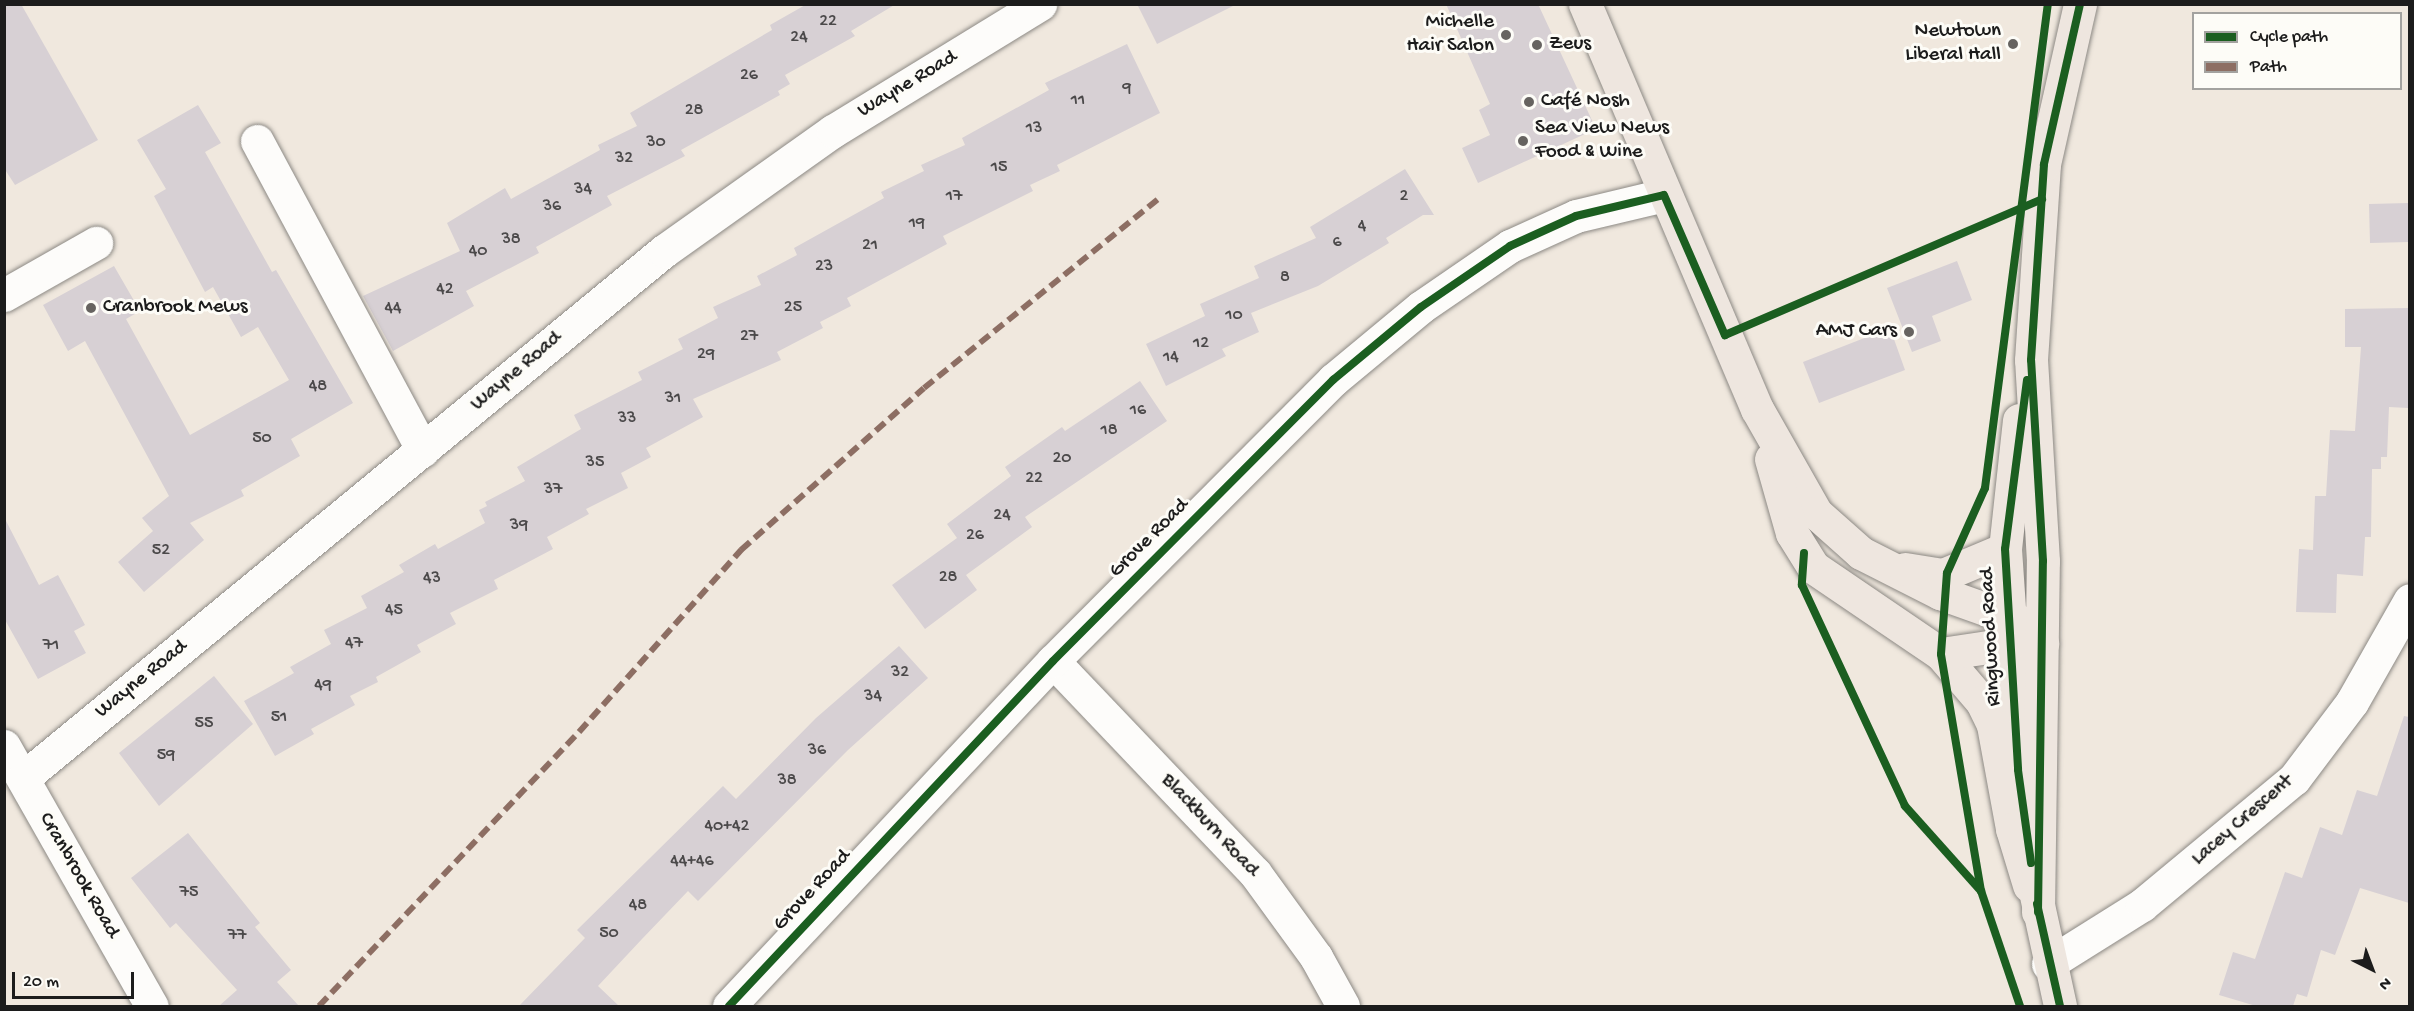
<!DOCTYPE html>
<meta charset="utf-8">
<style>
body{margin:0}
#map{position:relative;width:2414px;height:1011px;overflow:hidden;background:#f0e8de;font-family:"Gochi Hand",sans-serif}
div>[style]{position:absolute}
[style*='--x']{left:calc(var(--x)*1px);top:calc(var(--y)*1px);width:calc(var(--w)*1px);rotate:calc(var(--a)*1deg)}
.building>*{inset:0;background:#d7d0d4}
.roads{filter:drop-shadow(0 0 2px #8c8984) drop-shadow(0 0 2px #8c8984)}
.minor>*{height:33px;margin:-16.5px;padding:0 16.5px;transform-origin:16.5px;border-radius:16.5px;background:#fdfcfa}
.major>*{height:33px;margin:-16.5px;padding:0 16.5px;transform-origin:16.5px;border-radius:16.5px;background:#eee6df}
.quiet>*{height:6px;margin-top:-3px;transform-origin:0;background:repeating-linear-gradient(90deg,#8d6e63 0 12px,transparent 0 18px)}
.cycleway>*{height:8px;margin:-4px;padding:0 4px;transform-origin:4px;border-radius:4px;background:#1b5e20}
.dots>*{width:16px;height:16px;translate:-50% -50%;box-sizing:border-box;border:3px solid #fdfcf7;border-radius:50%}
span{translate:-50% -50%;white-space:nowrap;text-align:center;line-height:1.15;-webkit-text-stroke:6px #fdfcf7;paint-order:stroke}
.number-label{font-size:18px;color:#4b494a}
.number-label span{-webkit-text-stroke-width:0}
.poi-label{font-size:21px;color:#1c1c1c}
.right{translate:-100% -50%;text-align:right}
.left{translate:0 -50%;text-align:left}
.street-label{font-size:21px;color:#1c1c1c}
.frame{position:absolute;inset:0;border:6px solid #1c1c1c;pointer-events:none}
.legend{position:absolute;left:2192px;top:12px;width:210px;height:78px;box-sizing:border-box;background:#fdfcf7;border:2px solid #a3a29f;margin:0;padding:8px 10px;list-style:none;font-size:18px;color:#1c1c1c}
.legend li{display:flex;align-items:center;gap:12px;height:30px}
.legend b{width:30px;border:2px solid #a3a29f}
.north{position:absolute;left:2342px;top:939px;width:60px;height:60px;-webkit-text-stroke:4px #fdfcf7;paint-order:stroke;rotate:138deg;font-size:16px;font-weight:700;line-height:24px;text-align:center;color:#1c1c1c}
.north::after{content:'';display:block;margin:auto;width:21px;height:27px;background:#1c1c1c;clip-path:polygon(50% 0,100% 100%,50% 72%,0 100%)}
.scale{position:absolute;left:12px;top:972px;width:122px;height:27px;box-sizing:border-box;border:3px solid #1c1c1c;border-top:0;padding-left:8px;font-size:18px;line-height:21px;white-space:nowrap;color:#1c1c1c;-webkit-text-stroke:4px #fdfcf7;paint-order:stroke}
</style>
<div id="map">
<div class="building">
<i style="clip-path:polygon(4px 4px,21px 4px,98px 140px,15px 185px,4px 168px)"></i>
<i style="clip-path:polygon(807px 4px,896px 4px,851px 31px,855px 36px,785px 75px,790px 84px,778px 91px,780px 95px,681px 150px,685px 156px,607px 196px,612px 205px,536px 247px,539px 253px,466px 291px,474px 306px,393px 351px,363px 296px,460px 251px,447px 223px,505px 188px,511px 199px,600px 150px,598px 145px,637px 126px,630px 113px,772px 30px,770px 25px)"></i>
<i style="clip-path:polygon(1137px 4px,1237px 4px,1157px 44px)"></i>
<i style="clip-path:polygon(1446px 4px,1538px 4px,1596px 129px,1478px 183px,1462px 148px,1490px 135px,1479px 110px,1490px 104px)"></i>
<i style="clip-path:polygon(1127px 44px,1160px 113px,1057px 165px,1060px 171px,1030px 185px,1033px 191px,943px 236px,947px 244px,847px 298px,851px 306px,820px 322px,823px 328px,777px 352px,781px 360px,693px 399px,703px 417px,646px 448px,651px 457px,621px 473px,628px 488px,586px 509px,589px 514px,547px 537px,553px 549px,494px 580px,498px 589px,450px 613px,456px 624px,417px 645px,421px 652px,376px 677px,378px 682px,350px 696px,355px 705px,311px 729px,314px 734px,275px 756px,244px 701px,294px 673px,290px 667px,331px 644px,324px 630px,367px 608px,361px 596px,404px 572px,399px 565px,435px 544px,438px 549px,485px 523px,479px 510px,487px 506px,485px 502px,525px 481px,517px 467px,581px 429px,574px 415px,642px 380px,638px 372px,683px 349px,678px 339px,718px 318px,713px 307px,761px 285px,757px 276px,797px 255px,794px 248px,884px 198px,881px 192px,924px 171px,921px 165px,965px 145px,962px 138px,1049px 90px,1045px 83px)"></i>
<i style="clip-path:polygon(198px 105px,221px 143px,205px 152px,272px 272px,276px 270px,353px 403px,291px 439px,300px 456px,241px 490px,244px 496px,190px 523px,204px 540px,144px 592px,118px 562px,153px 531px,142px 518px,169px 496px,85px 341px,68px 351px,43px 305px,114px 266px,140px 311px,126px 319px,190px 435px,289px 380px,258px 327px,241px 337px,213px 287px,205px 292px,154px 196px,166px 189px,137px 140px)"></i>
<i style="clip-path:polygon(1405px 169px,1434px 215px,1423px 215px,1386px 238px,1389px 243px,1318px 286px,1251px 313px,1259px 332px,1222px 349px,1226px 356px,1166px 386px,1146px 344px,1205px 316px,1200px 304px,1259px 278px,1254px 266px,1316px 238px,1310px 227px)"></i>
<i style="clip-path:polygon(2409px 203px,2409px 242px,2370px 243px,2369px 204px)"></i>
<i style="clip-path:polygon(1957px 261px,1972px 300px,1932px 316px,1941px 341px,1912px 352px,1887px 288px)"></i>
<i style="clip-path:polygon(2409px 308px,2408px 408px,2389px 407px,2387px 457px,2381px 457px,2381px 469px,2372px 469px,2371px 537px,2365px 537px,2363px 576px,2337px 574px,2336px 613px,2296px 612px,2299px 549px,2313px 550px,2315px 496px,2326px 496px,2330px 430px,2355px 431px,2361px 347px,2345px 347px,2345px 309px)"></i>
<i style="clip-path:polygon(1890px 328px,1905px 370px,1819px 403px,1803px 362px)"></i>
<i style="clip-path:polygon(1140px 381px,1167px 421px,1025px 517px,1032px 527px,966px 575px,977px 590px,925px 629px,892px 585px,957px 538px,947px 524px,1011px 476px,1005px 467px,1062px 427px,1065px 431px)"></i>
<i style="clip-path:polygon(4px 517px,39px 585px,58px 575px,85px 625px,74px 631px,86px 653px,38px 679px,4px 618px)"></i>
<i style="clip-path:polygon(899px 646px,928px 678px,848px 750px,698px 901px,688px 891px,642px 939px,598px 986px,619px 1006px,519px 1006px,585px 938px,577px 930px,723px 786px,736px 799px,816px 718px)"></i>
<i style="clip-path:polygon(214px 676px,253px 724px,159px 806px,119px 753px)"></i>
<i style="clip-path:polygon(2404px 716px,2409px 717px,2409px 903px,2360px 888px,2335px 955px,2321px 950px,2307px 997px,2297px 994px,2293px 1006px,2256px 1006px,2219px 995px,2233px 952px,2255px 959px,2285px 872px,2302px 878px,2320px 827px,2342px 835px,2357px 790px,2377px 796px)"></i>
<i style="clip-path:polygon(188px 833px,260px 923px,255px 927px,291px 970px,277px 982px,299px 1006px,219px 1006px,237px 990px,176px 923px,170px 928px,131px 878px)"></i>
</div>
<div class="roads">
<div class="minor">
<i style="--x:257;--y:141;--w:351;--a:61.8"></i>
<i style="--x:4;--y:295;--w:106;--a:-29.5"></i>
<i style="--x:1053;--y:661;--w:293;--a:46.4"></i>
<i style="--x:1255;--y:873;--w:104;--a:54"></i>
<i style="--x:1316;--y:957;--w:56;--a:61.1"></i>
<i style="--x:4;--y:746;--w:299;--a:60.4"></i>
<i style="--x:23;--y:778;--w:830;--a:-39.43"></i>
<i style="--x:664;--y:251;--w:207;--a:-35.4"></i>
<i style="--x:833;--y:131;--w:243;--a:-31.5"></i>
<i style="--x:2048;--y:964;--w:111;--a:-32.1"></i>
<i style="--x:2142;--y:905;--w:197;--a:-39.7"></i>
<i style="--x:2294;--y:779;--w:96;--a:-53"></i>
<i style="--x:2352;--y:702;--w:117;--a:-60.4"></i>
<i style="--x:729;--y:1006;--w:473;--a:-46.8"></i>
<i style="--x:1053;--y:661;--w:397;--a:-45.1"></i>
<i style="--x:1333;--y:380;--w:114;--a:-39.7"></i>
<i style="--x:1421;--y:307;--w:108;--a:-34.4"></i>
<i style="--x:1510;--y:246;--w:72;--a:-24.4"></i>
<i style="--x:1576;--y:216;--w:90;--a:-13.4"></i>
</div>
<div class="major">
<i style="--x:1585;--y:4;--w:440;--a:67"></i>
<i style="--x:1757;--y:409;--w:120;--a:60.4"></i>
<i style="--x:1816;--y:513;--w:60;--a:41.6"></i>
<i style="--x:1861;--y:553;--w:89;--a:26.9"></i>
<i style="--x:1940;--y:593;--w:96;--a:19.6"></i>
<i style="--x:2030;--y:625;--w:22;--a:56"></i>
<i style="--x:2019;--y:420;--w:130;--a:96.2"></i>
<i style="--x:2005;--y:549;--w:250;--a:86.1"></i>
<i style="--x:1771;--y:459;--w:77;--a:74.2"></i>
<i style="--x:1792;--y:533;--w:40;--a:58"></i>
<i style="--x:1813;--y:567;--w:155;--a:34.2"></i>
<i style="--x:1941;--y:654;--w:63;--a:49.5"></i>
<i style="--x:1982;--y:702;--w:25;--a:64"></i>
<i style="--x:1993;--y:725;--w:106;--a:79.6"></i>
<i style="--x:2012;--y:829;--w:59;--a:73.1"></i>
<i style="--x:1905;--y:569;--w:38;--a:9"></i>
<i style="--x:1943;--y:575;--w:67;--a:-22.8"></i>
<i style="--x:1941;--y:654;--w:69;--a:-8.4"></i>
<i style="--x:2009;--y:644;--w:22;--a:-58"></i>
<i style="--x:2035;--y:891;--w:118;--a:77.7"></i>
<i style="--x:2038;--y:912;--w:351;--a:-89.2"></i>
<i style="--x:2043;--y:561;--w:201;--a:-93.4"></i>
<i style="--x:2031;--y:360;--w:196;--a:-86.2"></i>
<i style="--x:2044;--y:164;--w:164;--a:-77.3"></i>
</div>
</div>
<div class="quiet">
<i style="--x:319;--y:1006;--w:378;--a:-46.5"></i>
<i style="--x:579;--y:732;--w:244;--a:-48.3"></i>
<i style="--x:741;--y:550;--w:244;--a:-41.5"></i>
<i style="--x:924;--y:388;--w:301;--a:-38.9"></i>
</div>
<div class="cycleway">
<i style="--x:2027;--y:380;--w:170;--a:97.4"></i>
<i style="--x:2005;--y:549;--w:221;--a:86.6"></i>
<i style="--x:2018;--y:770;--w:94;--a:82"></i>
<i style="--x:1804;--y:553;--w:32;--a:94"></i>
<i style="--x:1802;--y:585;--w:244;--a:65"></i>
<i style="--x:1905;--y:806;--w:114;--a:48.2"></i>
<i style="--x:2037;--y:904;--w:105;--a:77.3"></i>
<i style="--x:2038;--y:912;--w:351;--a:-89.2"></i>
<i style="--x:2043;--y:561;--w:201;--a:-93.4"></i>
<i style="--x:2031;--y:360;--w:196;--a:-86.2"></i>
<i style="--x:2044;--y:164;--w:164;--a:-77.3"></i>
<i style="--x:729;--y:1006;--w:473;--a:-46.8"></i>
<i style="--x:1053;--y:661;--w:397;--a:-45.1"></i>
<i style="--x:1333;--y:380;--w:114;--a:-39.7"></i>
<i style="--x:1421;--y:307;--w:108;--a:-34.4"></i>
<i style="--x:1510;--y:246;--w:72;--a:-24.4"></i>
<i style="--x:1576;--y:216;--w:90;--a:-13.4"></i>
<i style="--x:1664;--y:195;--w:153;--a:66.5"></i>
<i style="--x:1725;--y:335;--w:345;--a:-23.2"></i>
<i style="--x:2020;--y:1006;--w:121;--a:-108.7"></i>
<i style="--x:1981;--y:891;--w:240;--a:-99.6"></i>
<i style="--x:1941;--y:654;--w:81;--a:-85.8"></i>
<i style="--x:1947;--y:573;--w:93;--a:-65.9"></i>
<i style="--x:1985;--y:488;--w:488;--a:-82.6"></i>
</div>
<div class="dots">
<i style="left:1506px;top:35px;background:#666360"></i>
<i style="left:2013px;top:44px;background:#666360"></i>
<i style="left:1537px;top:45px;background:#666360"></i>
<i style="left:1529px;top:102px;background:#666360"></i>
<i style="left:1523px;top:141px;background:#666360"></i>
<i style="left:91px;top:308px;background:#666360"></i>
<i style="left:1909px;top:332px;background:#666360"></i>
</div>
<div class="number-label">
<span style="left:828px;top:22px">22</span>
<span style="left:799px;top:38px">24</span>
<span style="left:749px;top:76px">26</span>
<span style="left:1127px;top:89px">9</span>
<span style="left:1078px;top:101px">11</span>
<span style="left:694px;top:111px">28</span>
<span style="left:1034px;top:129px">13</span>
<span style="left:656px;top:143px">30</span>
<span style="left:624px;top:159px">32</span>
<span style="left:999px;top:168px">15</span>
<span style="left:583px;top:190px">34</span>
<span style="left:954px;top:197px">17</span>
<span style="left:1404px;top:197px">2</span>
<span style="left:552px;top:207px">36</span>
<span style="left:917px;top:224px">19</span>
<span style="left:1362px;top:227px">4</span>
<span style="left:511px;top:240px">38</span>
<span style="left:1337px;top:243px">6</span>
<span style="left:870px;top:246px">21</span>
<span style="left:478px;top:252px">40</span>
<span style="left:824px;top:267px">23</span>
<span style="left:1285px;top:278px">8</span>
<span style="left:445px;top:290px">42</span>
<span style="left:793px;top:308px">25</span>
<span style="left:393px;top:309px">44</span>
<span style="left:1234px;top:316px">10</span>
<span style="left:749px;top:337px">27</span>
<span style="left:1201px;top:344px">12</span>
<span style="left:706px;top:355px">29</span>
<span style="left:1171px;top:358px">14</span>
<span style="left:318px;top:387px">48</span>
<span style="left:673px;top:399px">31</span>
<span style="left:1138px;top:411px">16</span>
<span style="left:627px;top:419px">33</span>
<span style="left:1109px;top:431px">18</span>
<span style="left:262px;top:439px">50</span>
<span style="left:1062px;top:459px">20</span>
<span style="left:595px;top:463px">35</span>
<span style="left:1034px;top:479px">22</span>
<span style="left:553px;top:490px">37</span>
<span style="left:1002px;top:516px">24</span>
<span style="left:519px;top:526px">39</span>
<span style="left:975px;top:536px">26</span>
<span style="left:161px;top:551px">52</span>
<span style="left:948px;top:578px">28</span>
<span style="left:432px;top:579px">43</span>
<span style="left:394px;top:611px">45</span>
<span style="left:354px;top:644px">47</span>
<span style="left:51px;top:646px">71</span>
<span style="left:900px;top:673px">32</span>
<span style="left:323px;top:686px">49</span>
<span style="left:873px;top:697px">34</span>
<span style="left:279px;top:718px">51</span>
<span style="left:204px;top:724px">55</span>
<span style="left:817px;top:751px">36</span>
<span style="left:166px;top:756px">59</span>
<span style="left:787px;top:781px">38</span>
<span style="left:727px;top:827px">40+42</span>
<span style="left:692px;top:862px">44+46</span>
<span style="left:189px;top:893px">75</span>
<span style="left:638px;top:906px">48</span>
<span style="left:609px;top:934px">50</span>
<span style="left:237px;top:936px">77</span>
</div>
<div class="poi-label">
<span class="right" style="left:1494px;top:35px">Michelle<br>Hair Salon</span>
<span class="right" style="left:2001px;top:44px">Newtown<br>Liberal Hall</span>
<span class="left" style="left:1549px;top:45px">Zeus</span>
<span class="left" style="left:1541px;top:102px">Café Nosh</span>
<span class="left" style="left:1535px;top:141px">Sea View News<br>Food &amp; Wine</span>
<span class="left" style="left:103px;top:308px">Cranbrook Mews</span>
<span class="right" style="left:1897px;top:332px">AMJ Cars</span>
</div>
<div class="street-label">
<span style="left:908px;top:85px;rotate:-31deg">Wayne Road</span>
<span style="left:517px;top:372px;rotate:-40deg">Wayne Road</span>
<span style="left:1150px;top:539px;rotate:-45deg">Grove Road</span>
<span style="left:1992px;top:637px;rotate:-93deg">Ringwood Road</span>
<span style="left:142px;top:680px;rotate:-39deg">Wayne Road</span>
<span style="left:2243px;top:821px;rotate:-41deg">Lacey Crescent</span>
<span style="left:1209px;top:826px;rotate:47deg">Blackburn Road</span>
<span style="left:78px;top:876px;rotate:60deg">Cranbrook Road</span>
<span style="left:813px;top:891px;rotate:-47deg">Grove Road</span>
</div>
<div class="frame"></div>
<ul class="legend">
<li><b style="height:8px;background:#1b5e20"></b>Cycle path</li>
<li><b style="height:8px;background:#8d6e63"></b>Path</li>
</ul>
<div class="north">N</div>
<div class="scale">20 m</div>
</div>
